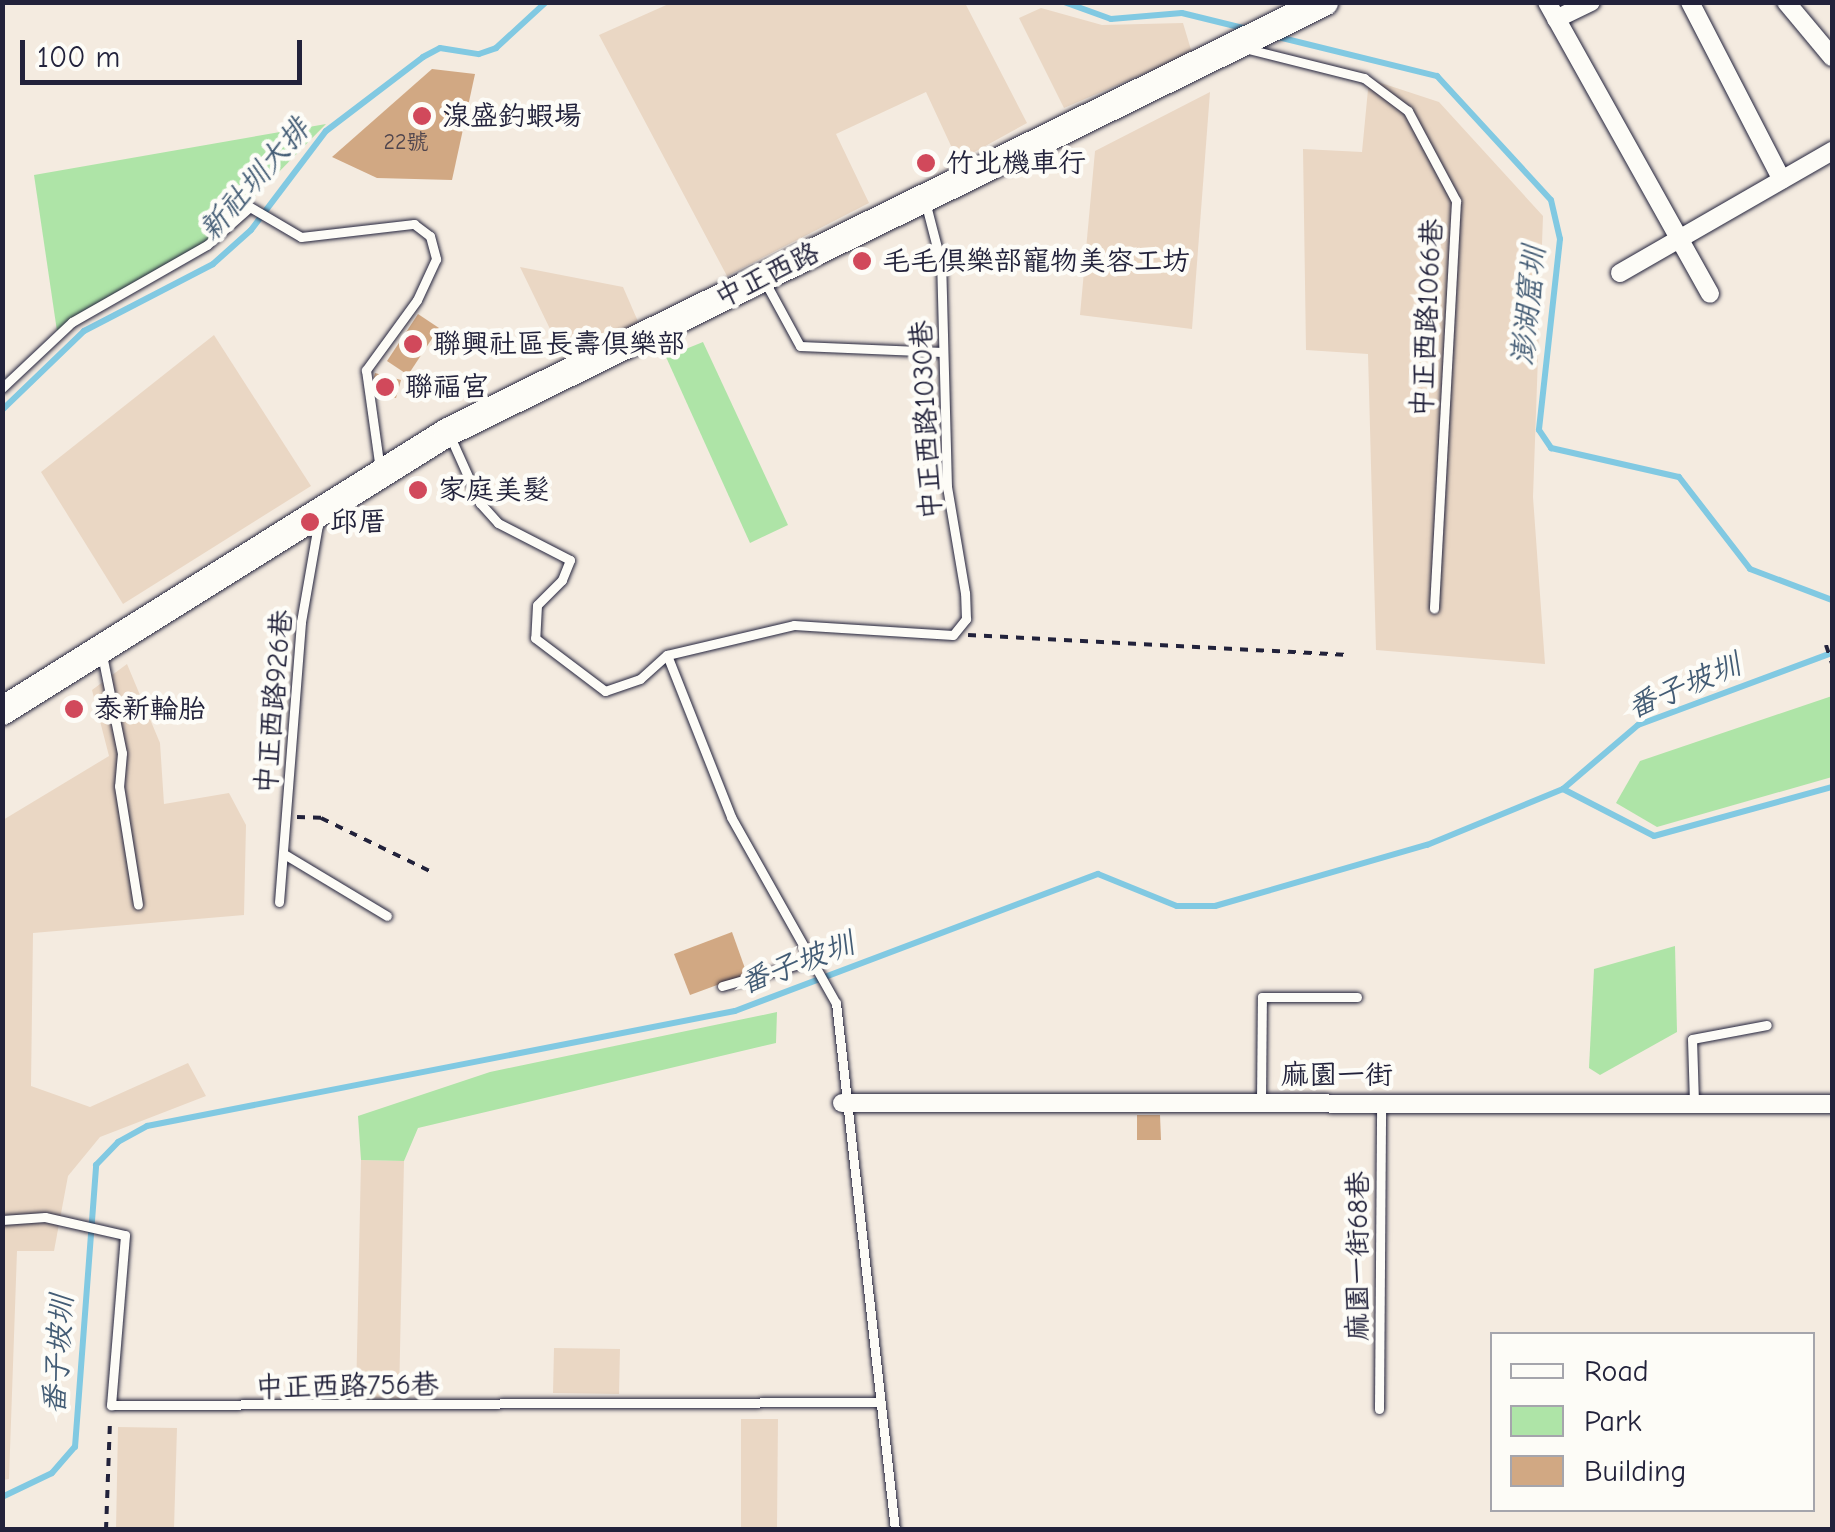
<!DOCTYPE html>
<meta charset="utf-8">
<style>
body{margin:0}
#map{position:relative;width:1835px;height:1532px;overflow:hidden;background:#f4ebe0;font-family:"Comic Neue","LXGW WenKai TC",sans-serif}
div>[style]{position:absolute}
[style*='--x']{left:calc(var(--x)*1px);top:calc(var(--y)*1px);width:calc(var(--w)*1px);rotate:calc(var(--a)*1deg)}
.built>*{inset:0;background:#ead7c4}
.green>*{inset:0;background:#aee4a7}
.stream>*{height:6px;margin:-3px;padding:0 3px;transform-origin:3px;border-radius:3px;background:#81c9e2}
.building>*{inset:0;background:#d1a883}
.path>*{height:4px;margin-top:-2px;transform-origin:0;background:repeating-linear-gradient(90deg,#22223b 0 8px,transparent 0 16px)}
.roads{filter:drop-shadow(0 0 2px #22223b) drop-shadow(0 0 2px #22223b)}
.lane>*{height:9px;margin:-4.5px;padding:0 4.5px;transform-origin:4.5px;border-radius:4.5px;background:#fdfcf7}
.street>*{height:18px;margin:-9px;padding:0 9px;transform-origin:9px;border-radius:9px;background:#fdfcf7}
.secondary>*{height:28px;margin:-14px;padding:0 14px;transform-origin:14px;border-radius:14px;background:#fdfcf7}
.dots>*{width:28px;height:28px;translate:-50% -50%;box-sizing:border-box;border:5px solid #fdfcf7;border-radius:50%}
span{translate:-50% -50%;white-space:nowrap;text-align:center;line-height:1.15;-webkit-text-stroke:9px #fdfcf7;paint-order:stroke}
.number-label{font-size:22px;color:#4e444d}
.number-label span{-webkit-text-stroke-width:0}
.poi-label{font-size:28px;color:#22223b}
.left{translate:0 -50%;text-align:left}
.street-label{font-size:28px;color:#22223b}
.water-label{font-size:30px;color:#435c75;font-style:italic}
.frame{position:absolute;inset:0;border:5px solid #22223b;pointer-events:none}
.legend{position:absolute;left:1490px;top:1332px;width:325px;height:180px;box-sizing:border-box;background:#fdfcf7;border:2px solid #a5a5ac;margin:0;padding:12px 18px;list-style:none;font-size:30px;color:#22223b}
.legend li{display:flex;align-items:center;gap:20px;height:50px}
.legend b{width:50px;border:2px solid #a5a5ac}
.scale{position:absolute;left:20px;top:40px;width:282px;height:45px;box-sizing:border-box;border:5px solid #22223b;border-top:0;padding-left:12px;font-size:30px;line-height:35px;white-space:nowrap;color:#22223b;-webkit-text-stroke:8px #fdfcf7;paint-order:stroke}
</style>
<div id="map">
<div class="built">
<i style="clip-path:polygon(673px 2px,965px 3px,1027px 123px,958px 161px,926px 92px,836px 134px,869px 203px,727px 276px,599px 35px)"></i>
<i style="clip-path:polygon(1041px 8px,1102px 25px,1183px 23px,1192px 53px,1064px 108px,1019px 18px)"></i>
<i style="clip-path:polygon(1369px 79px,1439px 102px,1543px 216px,1533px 497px,1545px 664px,1376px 650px,1368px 354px,1306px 350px,1303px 149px,1362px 152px)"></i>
<i style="clip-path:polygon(1210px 92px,1192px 329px,1080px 315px,1095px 151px)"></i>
<i style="clip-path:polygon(520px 267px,623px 287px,640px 326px,566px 362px)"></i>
<i style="clip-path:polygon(214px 335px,311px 486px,123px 604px,41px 472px)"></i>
<i style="clip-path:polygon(127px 664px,160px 743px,164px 804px,229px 793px,246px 825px,244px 915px,33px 933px,31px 1086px,90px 1107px,188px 1063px,206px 1096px,100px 1137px,68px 1176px,54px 1251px,17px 1251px,9px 1479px,3px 1480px,3px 820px,109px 756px,92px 690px)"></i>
<i style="clip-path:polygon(361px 1160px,404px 1161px,399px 1399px,356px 1398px)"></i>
<i style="clip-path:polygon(554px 1348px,620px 1349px,619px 1394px,553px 1393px)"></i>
<i style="clip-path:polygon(741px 1419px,778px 1419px,777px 1529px,741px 1529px)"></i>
<i style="clip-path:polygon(118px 1427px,177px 1428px,174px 1529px,116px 1529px)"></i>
</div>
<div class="green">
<i style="clip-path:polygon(326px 124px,208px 244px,57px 331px,34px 175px)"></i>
<i style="clip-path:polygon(703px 342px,788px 525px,750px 543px,666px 357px)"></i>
<i style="clip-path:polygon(1832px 696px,1832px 777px,1657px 827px,1616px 803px,1640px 761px)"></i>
<i style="clip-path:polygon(1675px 946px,1677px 1032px,1600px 1075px,1589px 1068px,1594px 969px)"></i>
<i style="clip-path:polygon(777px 1012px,776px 1043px,418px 1128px,404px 1161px,361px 1160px,358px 1116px,490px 1072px)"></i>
</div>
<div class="stream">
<i style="--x:1064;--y:2;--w:50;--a:19.9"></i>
<i style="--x:1111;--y:19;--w:71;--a:-4.8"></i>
<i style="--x:1182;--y:13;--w:67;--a:13.8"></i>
<i style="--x:1274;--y:36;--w:168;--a:13.8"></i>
<i style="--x:1437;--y:76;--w:168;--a:47.4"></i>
<i style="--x:1551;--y:200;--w:40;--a:77"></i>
<i style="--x:1560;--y:239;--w:192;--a:96.3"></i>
<i style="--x:1539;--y:430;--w:22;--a:56"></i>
<i style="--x:1551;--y:448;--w:131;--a:12.8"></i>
<i style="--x:1679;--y:477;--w:116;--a:52.3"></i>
<i style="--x:1750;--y:569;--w:88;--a:20.7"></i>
<i style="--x:2;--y:410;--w:114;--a:-43.9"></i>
<i style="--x:84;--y:331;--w:145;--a:-27.4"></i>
<i style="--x:213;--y:264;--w:51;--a:-41.8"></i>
<i style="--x:251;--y:230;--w:124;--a:-52.9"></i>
<i style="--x:326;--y:131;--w:122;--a:-37.3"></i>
<i style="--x:423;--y:57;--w:19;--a:-28"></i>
<i style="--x:440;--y:48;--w:39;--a:9"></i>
<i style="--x:479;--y:54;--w:18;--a:-19"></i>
<i style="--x:496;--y:48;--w:68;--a:-42.6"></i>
<i style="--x:1563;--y:789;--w:102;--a:27.3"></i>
<i style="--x:1654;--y:836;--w:185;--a:-15.4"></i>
<i style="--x:2;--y:1497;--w:55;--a:-25.6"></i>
<i style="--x:52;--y:1473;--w:35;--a:-49"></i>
<i style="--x:75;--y:1447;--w:283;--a:-85.7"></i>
<i style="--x:96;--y:1165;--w:32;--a:-46"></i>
<i style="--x:118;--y:1142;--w:33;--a:-29"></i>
<i style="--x:147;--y:1126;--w:599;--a:-11.07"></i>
<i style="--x:735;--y:1011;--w:388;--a:-20.7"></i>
<i style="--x:1098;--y:874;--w:85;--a:22.1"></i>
<i style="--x:1177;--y:906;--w:38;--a:0"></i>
<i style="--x:1215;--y:906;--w:221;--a:-16.1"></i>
<i style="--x:1427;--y:845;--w:147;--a:-22.4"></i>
<i style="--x:1563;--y:789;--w:99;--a:-40.5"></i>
<i style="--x:1638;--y:725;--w:207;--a:-20.4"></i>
</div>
<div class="building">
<i style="clip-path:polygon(432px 69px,475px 74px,452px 180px,377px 178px,332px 157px)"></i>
<i style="clip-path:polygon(418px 314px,439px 328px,408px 375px,387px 361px)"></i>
<i style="clip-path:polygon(375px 373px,401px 380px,396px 398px,370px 391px)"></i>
<i style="clip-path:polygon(732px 932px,747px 974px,690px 995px,674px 954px)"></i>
<i style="clip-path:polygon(1137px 1115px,1160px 1115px,1161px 1140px,1137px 1140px)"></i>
</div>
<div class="path">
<i style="--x:968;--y:635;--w:381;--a:3"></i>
<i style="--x:1826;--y:645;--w:20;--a:72"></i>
<i style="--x:297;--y:817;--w:24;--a:2"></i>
<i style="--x:321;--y:818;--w:126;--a:26"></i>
<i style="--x:106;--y:1530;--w:111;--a:-87.9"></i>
</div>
<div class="roads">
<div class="lane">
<i style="--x:1248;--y:49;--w:120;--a:14"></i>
<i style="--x:1364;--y:78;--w:55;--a:36.9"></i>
<i style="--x:1408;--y:111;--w:102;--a:61.9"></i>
<i style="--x:1456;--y:201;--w:408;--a:93.1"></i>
<i style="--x:764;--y:280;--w:75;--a:61.4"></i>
<i style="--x:800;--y:346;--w:143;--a:2.4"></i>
<i style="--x:2;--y:388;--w:96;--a:-43.3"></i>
<i style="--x:72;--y:322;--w:155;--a:-29.7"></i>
<i style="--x:207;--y:245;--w:57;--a:-41.5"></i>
<i style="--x:250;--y:207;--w:59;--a:30.5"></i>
<i style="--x:301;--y:237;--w:114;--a:-6.6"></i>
<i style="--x:414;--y:224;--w:20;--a:37"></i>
<i style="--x:430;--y:236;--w:24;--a:75"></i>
<i style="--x:436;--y:259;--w:45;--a:114.9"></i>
<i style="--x:417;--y:300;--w:87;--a:126.1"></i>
<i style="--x:366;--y:370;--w:100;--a:82"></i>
<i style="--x:449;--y:434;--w:76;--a:65.8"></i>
<i style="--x:480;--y:503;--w:27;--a:48"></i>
<i style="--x:498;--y:523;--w:81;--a:27.2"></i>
<i style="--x:570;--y:560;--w:22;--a:112"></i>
<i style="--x:562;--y:580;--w:35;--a:135"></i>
<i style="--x:537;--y:605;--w:33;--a:93"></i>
<i style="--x:535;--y:638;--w:88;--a:37.1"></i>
<i style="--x:605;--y:691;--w:37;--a:-19"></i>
<i style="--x:640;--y:679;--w:36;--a:-42"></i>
<i style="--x:667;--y:655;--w:130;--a:-13.3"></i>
<i style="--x:794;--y:625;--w:159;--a:3.6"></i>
<i style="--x:953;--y:635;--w:21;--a:-51"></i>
<i style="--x:966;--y:619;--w:26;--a:-92"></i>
<i style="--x:965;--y:593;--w:108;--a:-99.6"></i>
<i style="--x:947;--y:487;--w:224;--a:-91.5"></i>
<i style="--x:941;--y:263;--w:60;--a:-104.5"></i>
<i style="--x:102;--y:655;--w:100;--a:78.5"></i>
<i style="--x:122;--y:753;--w:33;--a:95"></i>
<i style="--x:119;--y:786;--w:120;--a:80.9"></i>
<i style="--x:667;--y:655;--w:174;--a:68.4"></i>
<i style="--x:731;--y:817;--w:214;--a:60.6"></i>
<i style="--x:836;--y:1003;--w:530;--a:83.61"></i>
<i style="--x:284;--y:854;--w:120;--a:31"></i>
<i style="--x:279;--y:902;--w:281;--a:-85.5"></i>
<i style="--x:301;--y:622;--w:105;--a:-80.1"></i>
<i style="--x:722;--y:986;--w:95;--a:-15.9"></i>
<i style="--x:1694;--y:1102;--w:63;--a:-91.8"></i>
<i style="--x:1692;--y:1039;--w:76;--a:-10.6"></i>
<i style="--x:1261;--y:1103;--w:106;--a:-89.5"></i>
<i style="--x:1262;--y:997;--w:95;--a:0"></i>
<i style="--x:2;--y:1220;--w:43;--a:-4"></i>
<i style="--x:45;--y:1217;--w:82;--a:12.7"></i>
<i style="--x:125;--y:1235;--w:171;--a:94.7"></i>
<i style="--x:111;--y:1405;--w:769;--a:-0.22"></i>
<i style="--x:1379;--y:1409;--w:307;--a:-89.6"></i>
</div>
<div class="street">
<i style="--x:1547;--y:2;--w:334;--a:60.8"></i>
<i style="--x:1690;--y:2;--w:200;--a:62.7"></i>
<i style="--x:1786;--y:2;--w:72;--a:50.1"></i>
<i style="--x:1556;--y:19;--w:39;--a:-26"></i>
<i style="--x:1620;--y:273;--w:245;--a:-29.9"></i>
<i style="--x:842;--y:1103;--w:990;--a:0.06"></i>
</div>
<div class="secondary">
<i style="--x:2;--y:711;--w:526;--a:-32.03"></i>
<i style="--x:448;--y:432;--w:976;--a:-26.14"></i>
</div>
</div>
<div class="dots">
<i style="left:422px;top:116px;background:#d1495b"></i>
<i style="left:926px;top:163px;background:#d1495b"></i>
<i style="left:862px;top:261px;background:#d1495b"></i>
<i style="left:413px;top:344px;background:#d1495b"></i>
<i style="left:385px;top:387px;background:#d1495b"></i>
<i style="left:418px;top:490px;background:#d1495b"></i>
<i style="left:310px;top:522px;background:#d1495b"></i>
<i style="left:74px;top:709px;background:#d1495b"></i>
</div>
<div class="number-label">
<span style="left:406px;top:143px">22號</span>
</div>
<div class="poi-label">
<span class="left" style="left:442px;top:116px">湶盛釣蝦場</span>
<span class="left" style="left:946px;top:163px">竹北機車行</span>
<span class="left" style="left:882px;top:261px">毛毛俱樂部寵物美容工坊</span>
<span class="left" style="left:433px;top:344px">聯興社區長壽俱樂部</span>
<span class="left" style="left:405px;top:387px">聯福宮</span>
<span class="left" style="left:438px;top:490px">家庭美髮</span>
<span class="left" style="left:330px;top:522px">邱厝</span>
<span class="left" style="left:94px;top:709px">泰新輪胎</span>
</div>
<div class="street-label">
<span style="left:767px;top:275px;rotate:-26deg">中正西路</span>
<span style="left:1427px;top:318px;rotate:-87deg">中正西路1066巷</span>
<span style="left:926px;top:420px;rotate:-93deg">中正西路1030巷</span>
<span style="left:274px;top:702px;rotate:-85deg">中正西路926巷</span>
<span style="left:1337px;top:1075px">麻園一街</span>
<span style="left:1358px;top:1256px;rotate:-90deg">麻園一街68巷</span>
<span style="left:347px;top:1386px;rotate:-1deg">中正西路756巷</span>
</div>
<div class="water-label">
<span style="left:255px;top:180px;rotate:-49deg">新社圳大排</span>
<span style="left:1529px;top:306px;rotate:-84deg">澎湖窟圳</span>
<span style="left:1684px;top:687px;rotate:-23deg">番子坡圳</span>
<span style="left:797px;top:964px;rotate:-21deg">番子坡圳</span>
<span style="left:59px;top:1355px;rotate:-86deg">番子坡圳</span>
</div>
<div class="frame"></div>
<ul class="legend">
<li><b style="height:12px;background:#fdfcf7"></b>Road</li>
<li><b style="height:28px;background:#aee4a7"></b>Park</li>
<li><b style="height:28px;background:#d1a883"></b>Building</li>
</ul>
<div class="scale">100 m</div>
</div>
